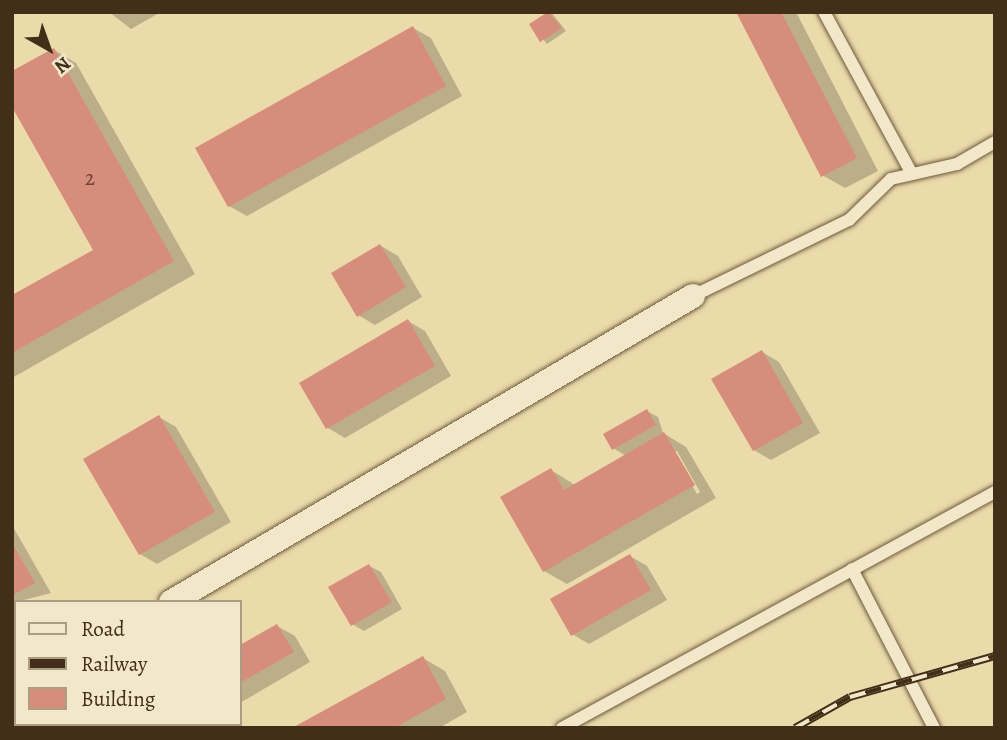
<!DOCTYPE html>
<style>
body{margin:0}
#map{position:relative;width:1007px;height:740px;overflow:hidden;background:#ebdaaa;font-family:Alegreya,serif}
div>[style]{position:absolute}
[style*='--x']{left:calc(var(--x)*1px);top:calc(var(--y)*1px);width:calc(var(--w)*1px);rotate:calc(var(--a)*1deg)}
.shadow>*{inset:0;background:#0003}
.building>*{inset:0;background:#d78d7c}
.roads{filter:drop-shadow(0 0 2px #6d593d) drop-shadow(0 0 2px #6d593d)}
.lane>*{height:12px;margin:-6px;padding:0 6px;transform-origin:6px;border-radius:6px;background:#f2e7c8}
.street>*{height:24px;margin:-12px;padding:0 12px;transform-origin:12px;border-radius:12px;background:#f2e7c8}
.rail>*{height:8px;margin-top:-4px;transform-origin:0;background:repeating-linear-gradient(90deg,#f2e7c8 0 16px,#432e19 0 32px);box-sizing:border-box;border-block:2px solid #432e19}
span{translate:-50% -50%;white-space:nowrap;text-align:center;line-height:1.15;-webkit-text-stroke:5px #f2e7c8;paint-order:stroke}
.number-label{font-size:21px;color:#684632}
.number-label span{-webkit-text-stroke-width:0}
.frame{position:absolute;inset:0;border:14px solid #432e19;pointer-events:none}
.legend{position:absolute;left:14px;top:600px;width:228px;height:126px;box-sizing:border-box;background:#f2e7c8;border:2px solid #ac9d82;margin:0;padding:9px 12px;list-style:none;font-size:21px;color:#432e19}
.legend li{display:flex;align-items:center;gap:14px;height:35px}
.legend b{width:35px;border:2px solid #ac9d82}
.north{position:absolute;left:14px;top:14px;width:70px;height:70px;-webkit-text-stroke:5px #f2e7c8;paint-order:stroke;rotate:140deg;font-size:19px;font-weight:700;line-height:28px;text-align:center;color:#432e19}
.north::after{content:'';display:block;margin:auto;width:24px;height:32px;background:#432e19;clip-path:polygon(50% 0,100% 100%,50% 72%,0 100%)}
</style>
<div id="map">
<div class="shadow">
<i style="clip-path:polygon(109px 12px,161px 12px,131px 29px)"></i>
<i style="clip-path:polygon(551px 12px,566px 31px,547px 44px,531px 24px)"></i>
<i style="clip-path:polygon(738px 12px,796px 12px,878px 171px,845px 188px,822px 175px)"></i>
<i style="clip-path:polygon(413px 28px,431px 38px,462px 96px,247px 216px,229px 206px)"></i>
<i style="clip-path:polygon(54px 50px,76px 63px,195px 274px,12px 378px,12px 297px,95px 250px)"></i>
<i style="clip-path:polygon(381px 246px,398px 256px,422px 297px,375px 325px,358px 315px)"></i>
<i style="clip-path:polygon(408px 321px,425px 331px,451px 376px,345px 438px,328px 428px,302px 384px)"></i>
<i style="clip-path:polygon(762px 352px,779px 362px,820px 433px,771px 460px,754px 450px)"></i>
<i style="clip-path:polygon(evenodd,647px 411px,658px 417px,663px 433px,686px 447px,716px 498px,567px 584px,544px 571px,551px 470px,575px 485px,626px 456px,613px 448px,647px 411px,673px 451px,677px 451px,700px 492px,697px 494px,673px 451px)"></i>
<i style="clip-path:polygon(159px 417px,176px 427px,231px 522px,157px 564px,140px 554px)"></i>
<i style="clip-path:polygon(12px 525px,51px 593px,16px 602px,12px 615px)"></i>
<i style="clip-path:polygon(630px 556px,647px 566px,667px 600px,589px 644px,572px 634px)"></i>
<i style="clip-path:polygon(369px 566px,381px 572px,402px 609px,364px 631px,352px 624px)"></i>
<i style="clip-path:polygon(277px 626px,295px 636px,310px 662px,240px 703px,240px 647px)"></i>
<i style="clip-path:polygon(423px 658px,445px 671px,467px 712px,439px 728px,295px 728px)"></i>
</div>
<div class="building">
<i style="clip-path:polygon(548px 12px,562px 28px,540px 42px,529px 24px)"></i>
<i style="clip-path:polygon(736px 12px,781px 12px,857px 158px,821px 177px)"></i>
<i style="clip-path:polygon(413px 26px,446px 86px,228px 207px,195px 148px)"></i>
<i style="clip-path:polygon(54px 48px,174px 261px,12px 353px,12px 295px,93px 250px,12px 107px,12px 71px)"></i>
<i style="clip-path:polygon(380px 244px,406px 287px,357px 317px,331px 273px)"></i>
<i style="clip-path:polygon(408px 319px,435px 366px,326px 429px,299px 383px)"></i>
<i style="clip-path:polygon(762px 350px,803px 423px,753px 451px,711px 379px)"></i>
<i style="clip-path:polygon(647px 409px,656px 425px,612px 450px,603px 434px)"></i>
<i style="clip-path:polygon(159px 415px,215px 512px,139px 555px,83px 459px)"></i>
<i style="clip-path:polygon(664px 432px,695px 485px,543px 572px,500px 497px,551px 468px,564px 490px)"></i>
<i style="clip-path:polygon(12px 543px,35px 583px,12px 595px)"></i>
<i style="clip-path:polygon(630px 554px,651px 590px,571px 636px,550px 599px)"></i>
<i style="clip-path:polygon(369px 564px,392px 602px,351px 626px,328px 587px)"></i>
<i style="clip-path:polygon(277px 624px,294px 652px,240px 683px,240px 645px)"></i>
<i style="clip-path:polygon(423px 656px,446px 699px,394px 728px,292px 728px)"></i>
</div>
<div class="roads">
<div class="lane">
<i style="--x:824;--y:12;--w:184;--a:61.5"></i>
<i style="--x:693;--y:296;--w:174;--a:-26"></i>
<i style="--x:849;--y:220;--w:59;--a:-44.3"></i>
<i style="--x:891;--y:179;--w:68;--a:-12.8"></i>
<i style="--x:957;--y:164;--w:44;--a:-30.1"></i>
<i style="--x:852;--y:569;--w:179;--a:62.7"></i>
<i style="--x:109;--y:724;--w:4;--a:63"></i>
<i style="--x:562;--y:728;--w:493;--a:-28.6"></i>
</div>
<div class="street">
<i style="--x:171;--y:602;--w:605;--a:-30.38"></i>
<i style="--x:12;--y:685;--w:4;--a:-27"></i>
</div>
</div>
<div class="rail">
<i style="--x:795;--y:728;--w:63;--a:-29.4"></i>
<i style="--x:850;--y:697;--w:151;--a:-15.8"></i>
</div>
<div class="number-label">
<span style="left:90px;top:178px">2</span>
</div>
<div class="frame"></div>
<ul class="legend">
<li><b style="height:9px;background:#f2e7c8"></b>Road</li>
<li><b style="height:9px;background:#432e19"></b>Railway</li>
<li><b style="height:19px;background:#d78d7c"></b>Building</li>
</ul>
<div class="north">N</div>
</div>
